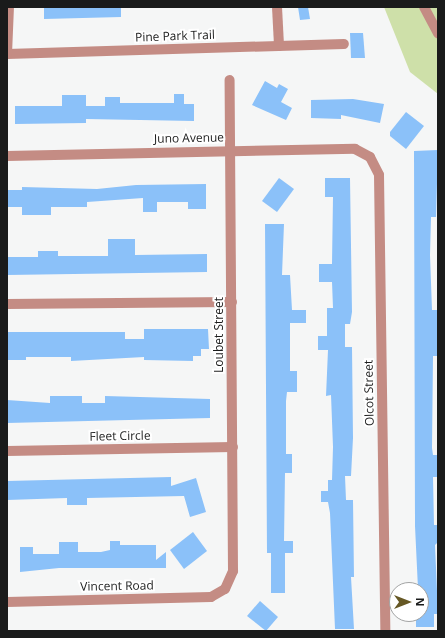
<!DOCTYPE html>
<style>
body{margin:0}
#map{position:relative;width:445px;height:638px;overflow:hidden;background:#f5f6f6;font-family:"Open Sans",sans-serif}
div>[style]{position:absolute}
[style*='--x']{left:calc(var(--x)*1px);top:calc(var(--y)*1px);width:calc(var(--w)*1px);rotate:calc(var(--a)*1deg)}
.green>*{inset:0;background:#cee0a9}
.building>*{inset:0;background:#8bc1f9}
.minor>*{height:10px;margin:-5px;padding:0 5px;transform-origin:5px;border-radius:5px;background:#c48c84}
span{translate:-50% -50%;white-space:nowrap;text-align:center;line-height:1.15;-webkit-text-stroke:4px #fff;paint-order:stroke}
.street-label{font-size:12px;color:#1a1b1b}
.frame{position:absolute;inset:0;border:8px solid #1a1b1b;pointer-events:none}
.north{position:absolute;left:389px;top:582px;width:40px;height:40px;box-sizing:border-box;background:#fff;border:1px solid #a3a4a4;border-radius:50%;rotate:90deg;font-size:11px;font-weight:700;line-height:16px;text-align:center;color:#1a1b1b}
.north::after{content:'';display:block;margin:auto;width:14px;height:18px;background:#665825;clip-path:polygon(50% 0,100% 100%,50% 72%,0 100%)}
</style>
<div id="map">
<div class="green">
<i style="clip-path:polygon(384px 7px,438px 7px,438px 94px,410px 72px)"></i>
</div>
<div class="building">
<i style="clip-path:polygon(44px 7px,121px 7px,121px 17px,44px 19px)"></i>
<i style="clip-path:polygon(298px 7px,308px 7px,310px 19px,300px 20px)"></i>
<i style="clip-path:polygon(350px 33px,363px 33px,365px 58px,351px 58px)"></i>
<i style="clip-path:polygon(265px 81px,277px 88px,279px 84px,288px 89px,281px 102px,292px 108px,286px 120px,252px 105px)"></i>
<i style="clip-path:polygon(174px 94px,184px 94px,184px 104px,194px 104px,194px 121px,86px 119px,86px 123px,15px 124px,15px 106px,62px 106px,62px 95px,86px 95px,86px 106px,105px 106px,105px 97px,120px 97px,120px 103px,174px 103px)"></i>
<i style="clip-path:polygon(353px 99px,384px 104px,380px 123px,341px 115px,341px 119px,311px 118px,311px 100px)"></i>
<i style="clip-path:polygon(406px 112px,424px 126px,406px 149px,390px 136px,390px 132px)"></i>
<i style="clip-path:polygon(438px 150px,436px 217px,431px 217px,430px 255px,432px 310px,438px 310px,438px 356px,433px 356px,432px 448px,433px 455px,438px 455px,438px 477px,433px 477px,434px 525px,438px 525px,438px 542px,435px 545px,438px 614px,434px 614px,434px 627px,416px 627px,416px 614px,421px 614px,421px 589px,418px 589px,415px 526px,414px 151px)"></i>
<i style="clip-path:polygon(279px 178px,294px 189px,277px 212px,262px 201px)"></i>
<i style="clip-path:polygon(325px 178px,350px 178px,352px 312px,350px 324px,345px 324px,345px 347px,352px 347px,353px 438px,351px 476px,345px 476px,346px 500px,353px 500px,354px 577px,351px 577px,354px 629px,335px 629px,330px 513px,328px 502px,321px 502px,321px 491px,328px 491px,328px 480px,332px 480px,333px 447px,331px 395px,326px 396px,328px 350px,318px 350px,318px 336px,327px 336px,327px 308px,333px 308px,332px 282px,319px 282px,319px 264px,332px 264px,333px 197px,325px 197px)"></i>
<i style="clip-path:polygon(206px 184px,206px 209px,188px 209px,188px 202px,157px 202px,157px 212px,143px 212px,143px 198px,87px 202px,87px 207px,51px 207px,51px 215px,22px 215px,22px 207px,7px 207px,7px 190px,22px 190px,22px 187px,97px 189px,136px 185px)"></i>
<i style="clip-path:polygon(265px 224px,284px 224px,282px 275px,290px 275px,292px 310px,306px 310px,306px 323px,290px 323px,290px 371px,297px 371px,297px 392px,287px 392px,286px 401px,286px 454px,292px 454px,292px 473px,285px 473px,284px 541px,293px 541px,293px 553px,285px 553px,285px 593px,271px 593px,271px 553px,267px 553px)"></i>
<i style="clip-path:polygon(108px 239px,135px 239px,135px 255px,207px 254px,207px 272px,7px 275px,7px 257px,38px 257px,38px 251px,58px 251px,58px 256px,108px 256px)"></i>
<i style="clip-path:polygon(144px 329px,208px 329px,209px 349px,201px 349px,201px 356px,193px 356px,193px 361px,144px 360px,144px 357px,71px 361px,71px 357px,26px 357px,26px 360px,7px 360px,7px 332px,125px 332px,125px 339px,144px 339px)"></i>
<i style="clip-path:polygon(50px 396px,82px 396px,82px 403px,105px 403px,105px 396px,210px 399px,210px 418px,7px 423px,7px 400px,50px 403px)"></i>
<i style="clip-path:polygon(171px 477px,171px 486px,196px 478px,206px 512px,190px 517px,184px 496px,87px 498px,87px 505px,67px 505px,67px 498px,7px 500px,7px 481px)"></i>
<i style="clip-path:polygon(193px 532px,207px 551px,184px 569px,170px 550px)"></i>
<i style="clip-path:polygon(110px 541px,120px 541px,120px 545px,156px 545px,156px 560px,166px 552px,166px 568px,59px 568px,20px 572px,20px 547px,33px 547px,33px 554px,59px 554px,59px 542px,78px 542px,78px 552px,101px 552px,110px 550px)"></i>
<i style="clip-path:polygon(260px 601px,278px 617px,266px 631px,247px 616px)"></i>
</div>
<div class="minor">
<i style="--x:277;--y:7;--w:39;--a:87"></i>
<i style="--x:424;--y:7;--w:30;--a:62"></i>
<i style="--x:7;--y:54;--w:337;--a:-1.7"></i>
<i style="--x:7;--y:54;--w:47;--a:-87.6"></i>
<i style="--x:7;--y:156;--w:348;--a:-1.2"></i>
<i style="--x:355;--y:149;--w:17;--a:28"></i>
<i style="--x:370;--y:157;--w:20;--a:63"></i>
<i style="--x:379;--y:175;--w:456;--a:89.2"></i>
<i style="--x:7;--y:304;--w:225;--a:-0.5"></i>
<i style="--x:7;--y:451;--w:226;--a:-1"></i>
<i style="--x:7;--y:602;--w:204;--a:-1.4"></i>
<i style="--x:211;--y:597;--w:16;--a:-30"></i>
<i style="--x:225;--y:589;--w:20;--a:-66"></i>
<i style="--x:233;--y:571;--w:491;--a:-90.4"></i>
</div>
<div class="street-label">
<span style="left:175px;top:36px;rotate:-2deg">Pine Park Trail</span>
<span style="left:189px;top:138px;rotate:-1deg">Juno Avenue</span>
<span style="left:219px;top:335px;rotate:-90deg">Loubet Street</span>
<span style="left:369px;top:393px;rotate:-91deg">Olcot Street</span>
<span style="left:120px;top:436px;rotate:-1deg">Fleet Circle</span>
<span style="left:117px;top:586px;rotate:-1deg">Vincent Road</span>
</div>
<div class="frame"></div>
<div class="north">N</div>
</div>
